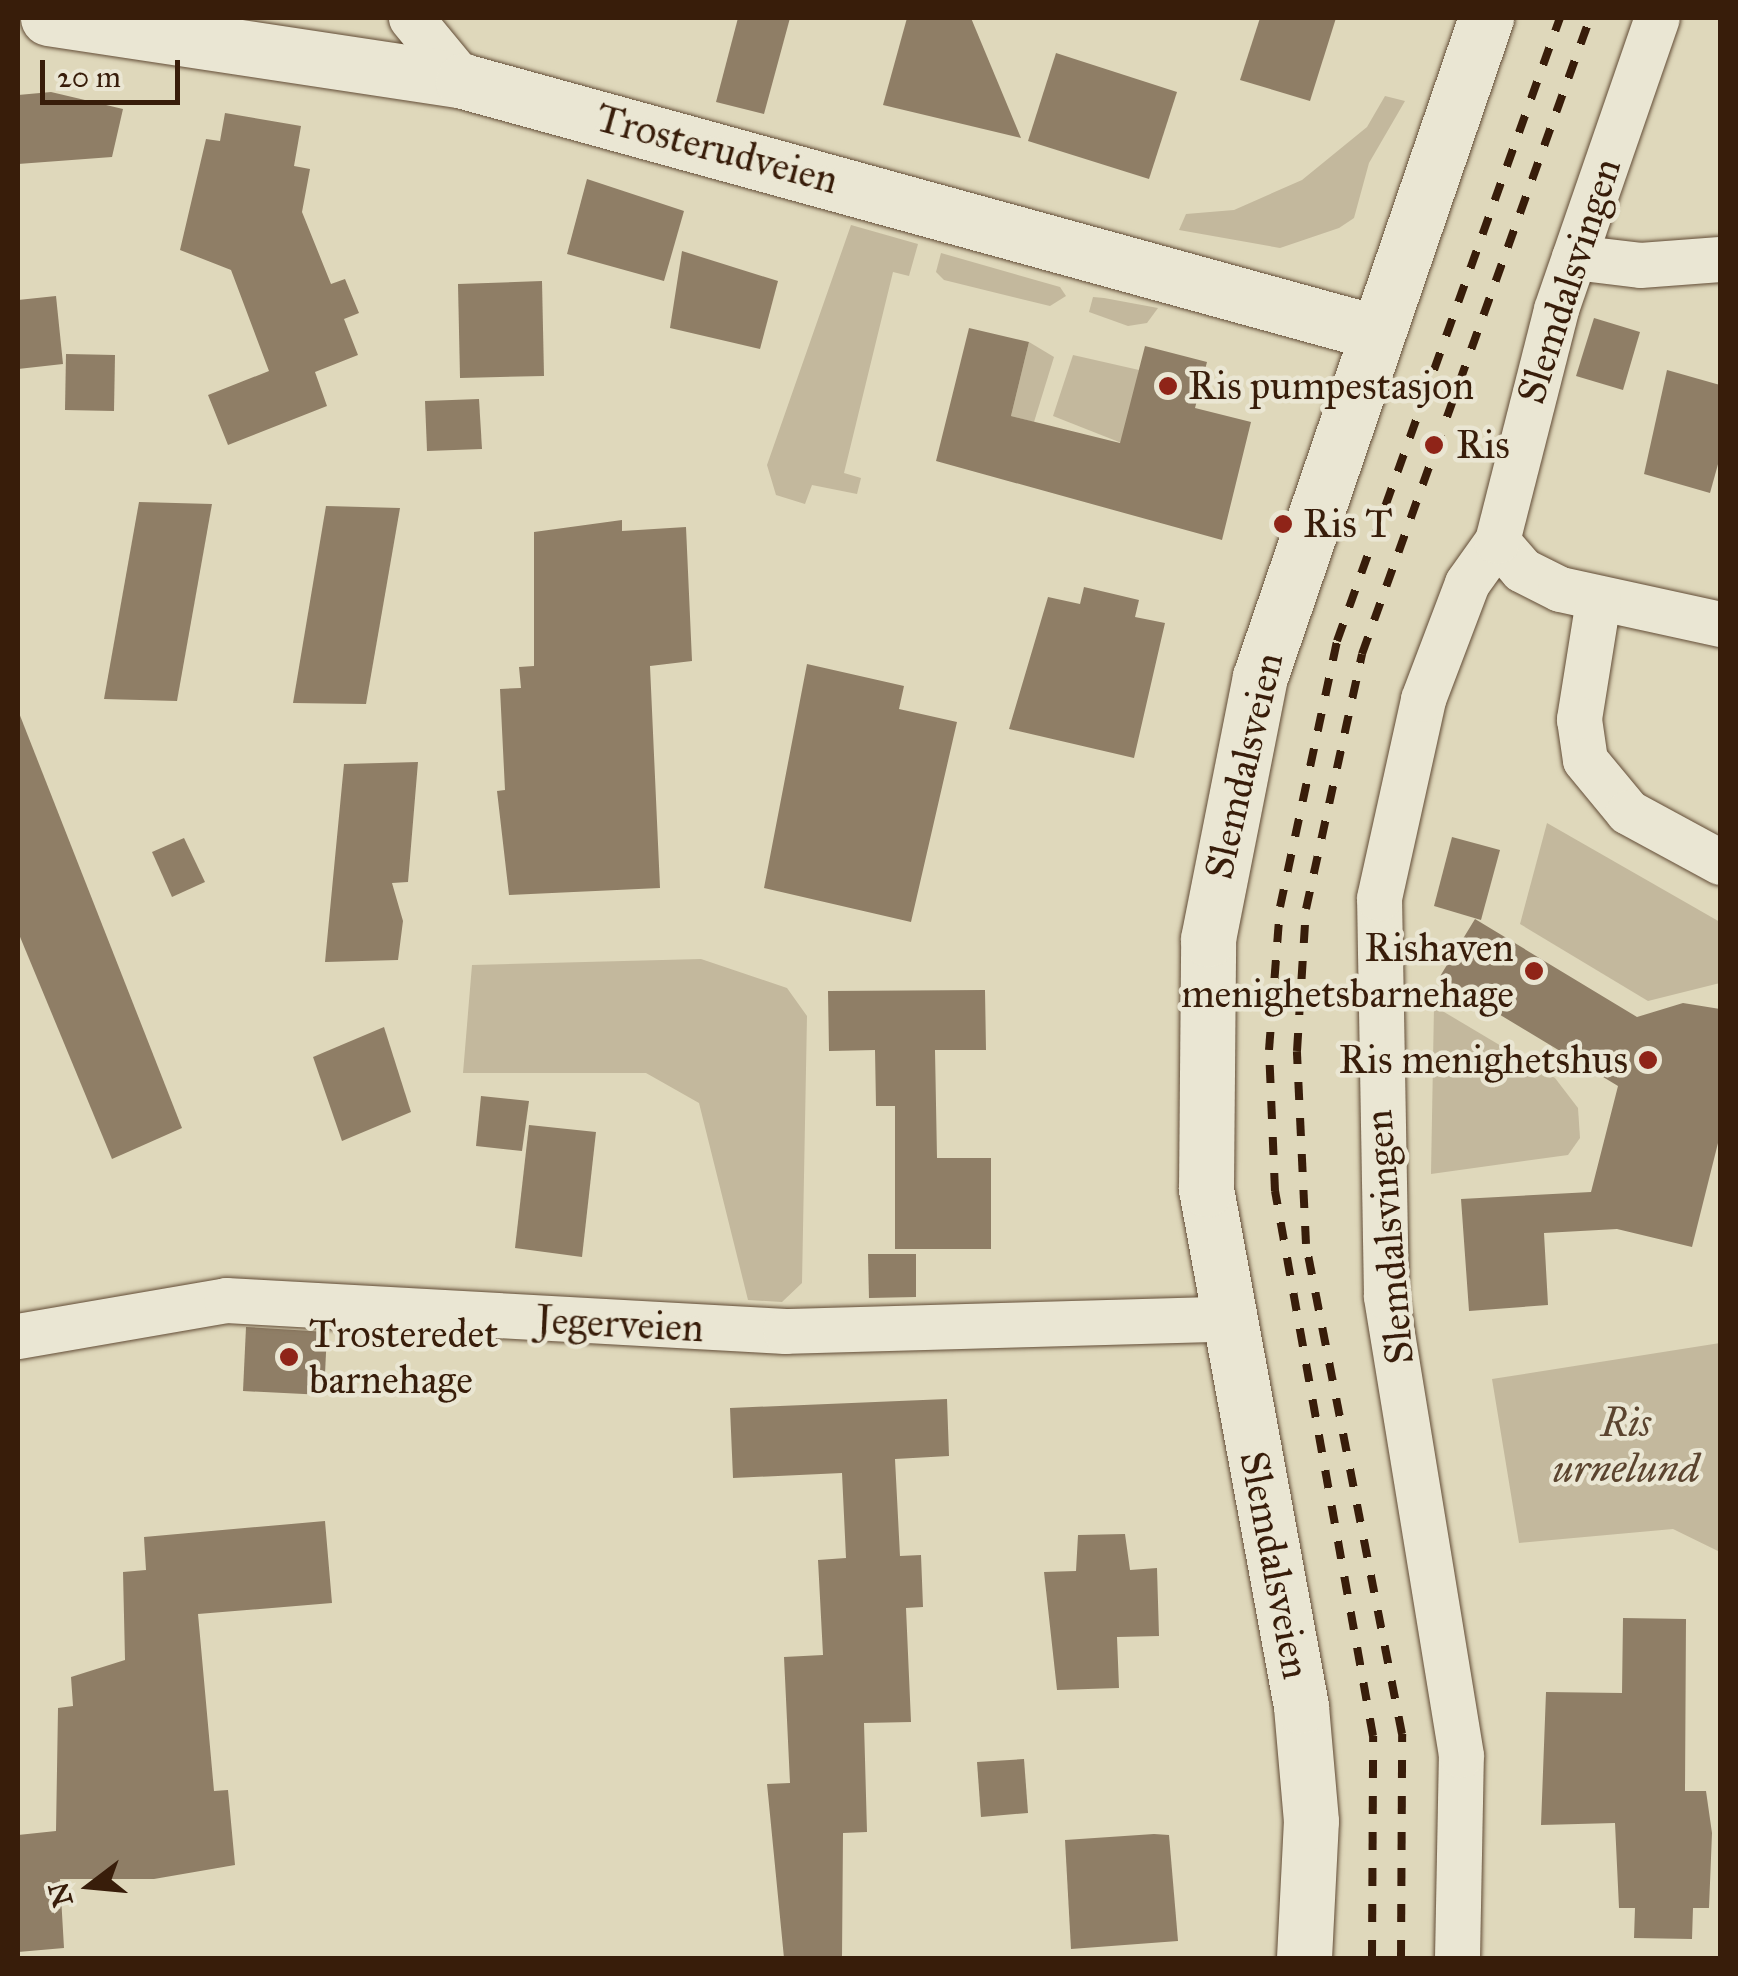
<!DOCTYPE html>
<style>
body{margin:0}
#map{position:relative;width:1738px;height:1976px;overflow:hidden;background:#dfd8bb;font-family:"IM FELL Great Primer",serif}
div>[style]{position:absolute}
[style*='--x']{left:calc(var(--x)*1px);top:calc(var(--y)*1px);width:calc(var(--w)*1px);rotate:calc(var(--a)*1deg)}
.green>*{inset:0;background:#c3b89d}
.building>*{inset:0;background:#8f7e66}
.roads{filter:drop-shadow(0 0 2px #624c36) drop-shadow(0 0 2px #624c36)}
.minor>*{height:45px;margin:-22.5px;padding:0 22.5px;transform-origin:22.5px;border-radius:22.5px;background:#eae6d3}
.tertiary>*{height:55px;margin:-27.5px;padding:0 27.5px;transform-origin:27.5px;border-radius:27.5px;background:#eae6d3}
.secondary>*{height:55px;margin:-27.5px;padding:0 27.5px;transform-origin:27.5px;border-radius:27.5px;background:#eae6d3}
.rail>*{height:8px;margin-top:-4px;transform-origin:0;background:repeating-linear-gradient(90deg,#381d0a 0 18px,transparent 0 36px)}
.dots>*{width:28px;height:28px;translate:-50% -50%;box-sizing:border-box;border:5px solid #eae6d3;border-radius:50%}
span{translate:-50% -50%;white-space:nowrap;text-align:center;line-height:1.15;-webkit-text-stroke:9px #eae6d3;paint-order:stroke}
.street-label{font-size:40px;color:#381d0a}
.poi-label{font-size:40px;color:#381d0a}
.left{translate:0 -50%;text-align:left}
.right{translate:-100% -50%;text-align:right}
.park-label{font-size:40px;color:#5b442f;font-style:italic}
.frame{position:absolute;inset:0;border:20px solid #381d0a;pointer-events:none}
.north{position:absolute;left:40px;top:1836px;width:100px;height:100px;-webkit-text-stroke:8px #eae6d3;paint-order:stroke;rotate:254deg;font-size:28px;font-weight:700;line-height:40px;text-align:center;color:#381d0a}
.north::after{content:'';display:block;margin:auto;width:35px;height:45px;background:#381d0a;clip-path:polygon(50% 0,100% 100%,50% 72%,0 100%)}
.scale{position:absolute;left:40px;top:60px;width:140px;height:45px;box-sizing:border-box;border:5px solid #381d0a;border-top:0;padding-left:12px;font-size:30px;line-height:35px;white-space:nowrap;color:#381d0a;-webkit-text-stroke:8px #eae6d3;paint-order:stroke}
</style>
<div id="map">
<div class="green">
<i style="clip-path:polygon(1385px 96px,1405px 101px,1369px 163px,1354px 218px,1339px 228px,1280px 248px,1179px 230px,1186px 214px,1234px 210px,1302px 180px,1367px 127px)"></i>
<i style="clip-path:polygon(851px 225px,918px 244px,909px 276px,893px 272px,844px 473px,861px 478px,857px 494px,812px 485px,805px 504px,776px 495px,767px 465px)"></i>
<i style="clip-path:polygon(941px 253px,1060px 287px,1066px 296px,1050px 306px,944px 280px,936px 272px)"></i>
<i style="clip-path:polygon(1093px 297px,1104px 298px,1158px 308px,1147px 323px,1128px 326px,1089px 312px)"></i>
<i style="clip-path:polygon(1029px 342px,1054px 357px,1034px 422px,1011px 416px)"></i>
<i style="clip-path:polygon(1073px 355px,1139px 370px,1124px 444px,1053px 416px)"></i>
<i style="clip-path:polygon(1547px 823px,1720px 922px,1720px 983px,1648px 1001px,1520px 924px)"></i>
<i style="clip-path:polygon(701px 959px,787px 988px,807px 1016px,802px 1283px,782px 1302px,748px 1300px,699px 1103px,646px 1073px,463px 1073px,472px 965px)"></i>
<i style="clip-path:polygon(1434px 1006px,1555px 1078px,1578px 1108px,1580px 1138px,1568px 1155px,1431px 1174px)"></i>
<i style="clip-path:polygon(1720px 1343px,1720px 1552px,1673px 1529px,1519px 1543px,1492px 1379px)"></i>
</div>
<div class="building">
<i style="clip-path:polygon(738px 18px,790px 18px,764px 114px,716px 102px)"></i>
<i style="clip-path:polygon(907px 18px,971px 18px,1021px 138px,883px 105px)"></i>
<i style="clip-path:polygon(1260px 18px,1336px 18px,1310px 101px,1240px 80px)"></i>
<i style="clip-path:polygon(1056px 53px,1177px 92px,1149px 179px,1028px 141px)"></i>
<i style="clip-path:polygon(51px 92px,123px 109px,112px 157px,18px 164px,18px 95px)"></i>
<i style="clip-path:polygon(225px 113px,301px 126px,294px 166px,310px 169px,302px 212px,331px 284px,345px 279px,359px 313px,344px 319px,358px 355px,315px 372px,327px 406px,228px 445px,208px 395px,269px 371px,231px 270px,180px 250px,206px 139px,220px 141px)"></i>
<i style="clip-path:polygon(587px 179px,684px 211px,664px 281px,567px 254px)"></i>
<i style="clip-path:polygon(682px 251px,778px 281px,760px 349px,670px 328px)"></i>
<i style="clip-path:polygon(542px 281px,544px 376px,460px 378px,458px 284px)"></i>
<i style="clip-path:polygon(56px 296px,63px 364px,18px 369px,18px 300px)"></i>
<i style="clip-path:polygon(1594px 318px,1640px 332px,1623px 390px,1576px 376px)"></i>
<i style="clip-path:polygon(969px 328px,1029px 342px,1011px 416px,1120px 443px,1145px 346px,1207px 362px,1195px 408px,1251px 422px,1222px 540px,936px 461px)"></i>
<i style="clip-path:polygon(66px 354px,115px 355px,114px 411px,65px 410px)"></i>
<i style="clip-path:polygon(1667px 370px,1720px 385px,1720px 457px,1710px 493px,1644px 474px)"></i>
<i style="clip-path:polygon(479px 399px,482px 449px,427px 451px,425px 401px)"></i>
<i style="clip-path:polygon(139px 502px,212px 504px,177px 701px,104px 699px)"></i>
<i style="clip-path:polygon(326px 506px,400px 508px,366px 704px,293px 703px)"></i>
<i style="clip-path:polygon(622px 520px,622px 531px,686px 527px,692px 661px,650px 666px,660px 888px,509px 895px,497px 791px,505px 790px,500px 689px,521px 688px,519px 667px,534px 666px,534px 532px)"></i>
<i style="clip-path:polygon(1084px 587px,1139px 600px,1135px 617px,1165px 623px,1134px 758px,1009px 729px,1048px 597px,1080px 604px)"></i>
<i style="clip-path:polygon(807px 664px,904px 686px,899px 709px,957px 722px,911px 922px,764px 888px)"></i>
<i style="clip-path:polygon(19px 713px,182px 1128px,112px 1159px,18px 932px)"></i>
<i style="clip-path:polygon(418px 762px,408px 882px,392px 883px,403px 921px,398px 960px,325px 962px,344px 764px)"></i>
<i style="clip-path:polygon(1452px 837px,1500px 850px,1481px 920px,1434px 906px)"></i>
<i style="clip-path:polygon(184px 838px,205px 882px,172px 897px,152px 852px)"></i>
<i style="clip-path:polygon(1475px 919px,1637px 1017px,1683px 1003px,1720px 1009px,1720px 1135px,1692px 1247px,1617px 1229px,1544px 1233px,1548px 1305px,1469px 1311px,1461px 1199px,1591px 1192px,1618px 1086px,1439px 978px)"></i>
<i style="clip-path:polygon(985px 990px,986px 1050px,935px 1050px,937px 1158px,991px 1158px,991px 1249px,895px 1249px,895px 1106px,876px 1106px,875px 1050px,829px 1051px,828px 991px)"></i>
<i style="clip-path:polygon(384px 1027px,411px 1112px,342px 1141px,313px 1057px)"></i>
<i style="clip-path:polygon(481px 1096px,529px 1101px,522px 1151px,476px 1146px)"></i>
<i style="clip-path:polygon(529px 1125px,596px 1132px,582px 1257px,515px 1248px)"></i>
<i style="clip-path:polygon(868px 1254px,916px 1254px,916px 1297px,869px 1298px)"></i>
<i style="clip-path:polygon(246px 1327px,327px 1332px,324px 1395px,243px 1391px)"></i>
<i style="clip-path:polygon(947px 1399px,949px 1456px,895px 1459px,900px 1556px,921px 1555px,923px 1607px,906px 1608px,911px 1722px,864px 1723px,867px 1832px,843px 1833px,842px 1958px,784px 1958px,767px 1784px,790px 1783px,784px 1657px,823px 1655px,818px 1560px,846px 1558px,842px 1473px,733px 1478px,730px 1408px)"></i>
<i style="clip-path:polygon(325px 1521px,332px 1603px,198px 1614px,214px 1791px,228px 1790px,235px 1865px,154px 1879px,60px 1879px,64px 1948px,18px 1952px,18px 1835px,56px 1831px,58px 1708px,73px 1706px,71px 1677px,125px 1660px,123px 1572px,146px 1570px,144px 1537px)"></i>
<i style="clip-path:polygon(1125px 1534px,1130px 1570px,1157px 1568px,1159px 1636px,1117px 1637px,1119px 1688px,1057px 1690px,1044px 1572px,1076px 1571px,1078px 1535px)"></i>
<i style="clip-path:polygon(1623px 1618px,1686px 1619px,1685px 1791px,1706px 1791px,1712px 1833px,1709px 1908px,1693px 1908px,1692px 1939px,1634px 1938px,1635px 1908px,1619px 1908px,1615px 1823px,1541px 1825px,1546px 1692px,1622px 1693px)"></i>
<i style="clip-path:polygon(1024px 1759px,1028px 1813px,981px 1817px,977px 1762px)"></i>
<i style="clip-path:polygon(1154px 1834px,1169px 1835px,1178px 1941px,1071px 1949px,1065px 1840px)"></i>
</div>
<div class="roads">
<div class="minor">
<i style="--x:411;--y:18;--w:82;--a:50.5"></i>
<i style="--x:1574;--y:257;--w:66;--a:6.9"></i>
<i style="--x:1640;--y:265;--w:80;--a:-4.3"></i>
<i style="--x:1497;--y:541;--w:38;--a:49"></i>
<i style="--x:1522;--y:570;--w:42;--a:26.6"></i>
<i style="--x:1560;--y:589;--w:164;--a:12.3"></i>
<i style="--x:1598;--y:600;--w:121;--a:99.1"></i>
<i style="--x:1579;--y:719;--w:41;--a:81.7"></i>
<i style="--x:1585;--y:760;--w:67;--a:50.4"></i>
<i style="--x:1628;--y:812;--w:105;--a:28.5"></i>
<i style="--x:18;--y:1336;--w:211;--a:-9.8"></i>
<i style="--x:226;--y:1300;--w:560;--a:3.17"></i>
<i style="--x:785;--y:1331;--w:441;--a:-1.6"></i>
<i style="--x:1457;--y:1958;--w:203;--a:-88.9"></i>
<i style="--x:1461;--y:1755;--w:465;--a:-99.3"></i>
<i style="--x:1386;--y:1296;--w:398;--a:-91"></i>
<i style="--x:1379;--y:898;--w:204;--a:-77.5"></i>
<i style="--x:1423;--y:699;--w:124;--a:-69.2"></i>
<i style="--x:1467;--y:583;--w:52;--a:-54.5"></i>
<i style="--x:1497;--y:541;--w:239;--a:-75.7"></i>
<i style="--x:1556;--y:309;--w:308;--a:-70.9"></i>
</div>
<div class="tertiary">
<i style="--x:48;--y:18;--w:420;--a:8.6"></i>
<i style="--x:463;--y:81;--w:945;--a:15.4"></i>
</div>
<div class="secondary">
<i style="--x:1304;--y:1958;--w:137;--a:-87.1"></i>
<i style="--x:1311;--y:1821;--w:115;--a:-95"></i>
<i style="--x:1301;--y:1706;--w:526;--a:-100.41"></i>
<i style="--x:1206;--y:1189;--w:250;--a:-89.5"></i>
<i style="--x:1208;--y:939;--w:267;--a:-78.8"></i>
<i style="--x:1260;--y:677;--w:697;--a:-71.07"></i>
</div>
</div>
<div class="rail">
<i style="--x:1372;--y:1958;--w:222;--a:-89.7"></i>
<i style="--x:1373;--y:1736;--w:554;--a:-100.19"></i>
<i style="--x:1275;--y:1191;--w:141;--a:-92.4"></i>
<i style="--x:1269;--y:1050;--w:143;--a:-85.6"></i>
<i style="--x:1280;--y:907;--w:272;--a:-77.9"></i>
<i style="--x:1337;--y:641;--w:662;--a:-70.31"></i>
<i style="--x:1401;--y:1958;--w:224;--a:-89.7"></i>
<i style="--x:1402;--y:1734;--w:499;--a:-101.1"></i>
<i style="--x:1306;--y:1244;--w:193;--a:-92.7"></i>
<i style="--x:1297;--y:1051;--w:142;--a:-86.4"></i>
<i style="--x:1306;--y:909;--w:261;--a:-77.6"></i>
<i style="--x:1362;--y:654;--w:676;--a:-70.28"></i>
</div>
<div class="dots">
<i style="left:1168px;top:386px;background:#8f2418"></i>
<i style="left:1434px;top:445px;background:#8f2418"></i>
<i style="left:1283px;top:524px;background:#8f2418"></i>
<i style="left:1534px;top:971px;background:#8f2418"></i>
<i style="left:1648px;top:1060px;background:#8f2418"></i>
<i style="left:289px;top:1357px;background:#8f2418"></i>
</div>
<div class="street-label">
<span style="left:717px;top:149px;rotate:15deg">Trosterudveien</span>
<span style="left:1569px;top:281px;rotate:-72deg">Slemdalsvingen</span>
<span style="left:1244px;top:766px;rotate:-77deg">Slemdalsveien</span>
<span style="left:1389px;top:1237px;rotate:-95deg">Slemdalsvingen</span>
<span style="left:620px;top:1324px;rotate:3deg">Jegerveien</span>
<span style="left:1275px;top:1565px;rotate:79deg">Slemdalsveien</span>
</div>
<div class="poi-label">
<span class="left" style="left:1188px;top:386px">Ris pumpestasjon</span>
<span class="left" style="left:1456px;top:445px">Ris</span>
<span class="left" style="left:1303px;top:524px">Ris T</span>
<span class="right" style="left:1514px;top:971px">Rishaven<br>menighetsbarnehage</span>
<span class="right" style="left:1628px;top:1060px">Ris menighetshus</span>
<span class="left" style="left:309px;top:1357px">Trosteredet<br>barnehage</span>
</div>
<div class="park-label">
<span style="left:1626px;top:1446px">Ris<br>urnelund</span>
</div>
<div class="frame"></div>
<div class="north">N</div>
<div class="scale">20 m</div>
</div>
